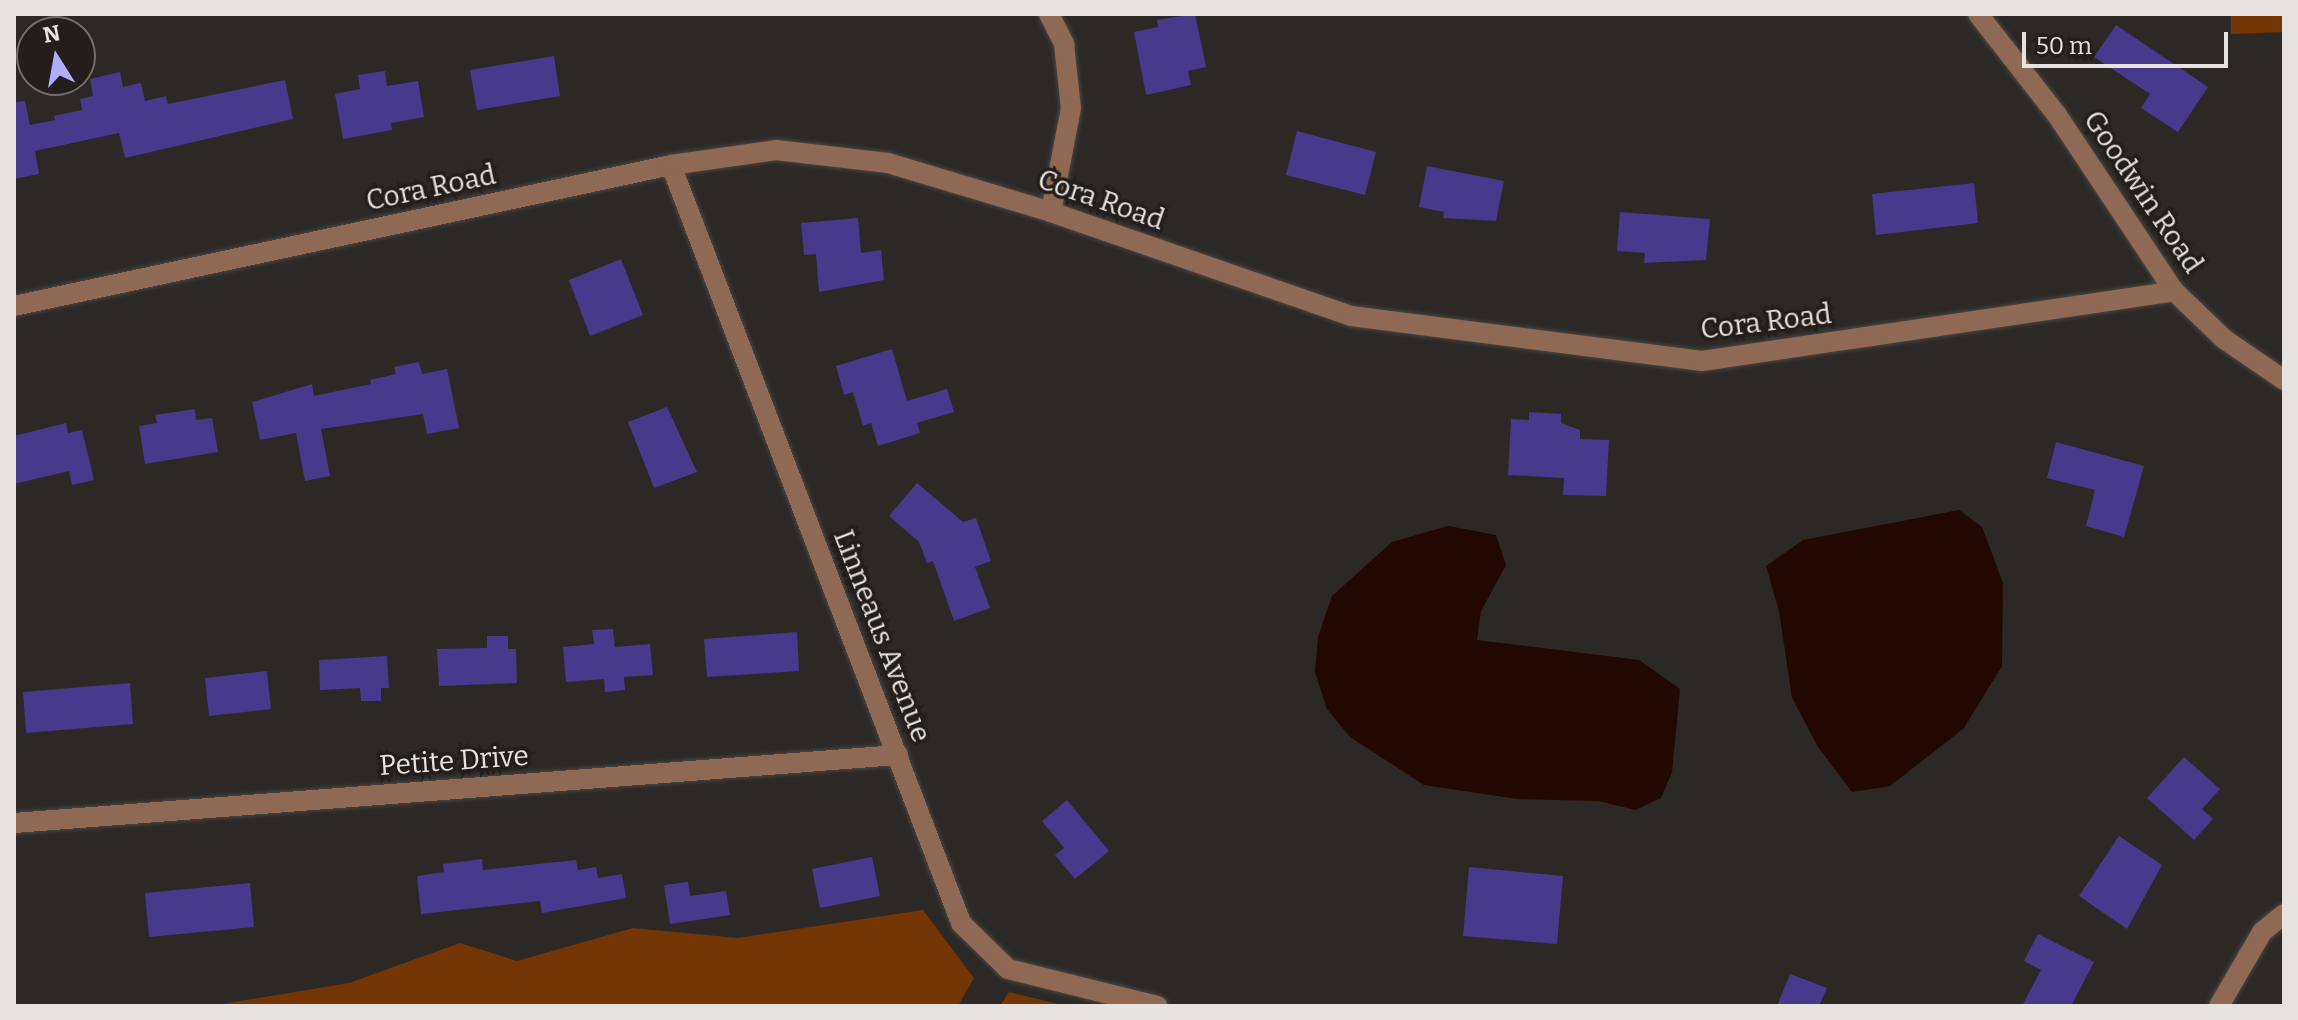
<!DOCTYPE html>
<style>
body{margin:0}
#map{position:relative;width:2298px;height:1020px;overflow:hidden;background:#2c2825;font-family:Bitter,serif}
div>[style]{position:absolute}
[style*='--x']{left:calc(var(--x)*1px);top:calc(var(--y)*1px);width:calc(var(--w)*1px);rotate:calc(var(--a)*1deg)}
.green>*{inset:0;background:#743604}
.water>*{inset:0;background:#210800}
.building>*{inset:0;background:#47398b}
.roads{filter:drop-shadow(0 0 2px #4a4643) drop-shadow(0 0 2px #4a4643)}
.minor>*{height:20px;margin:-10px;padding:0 10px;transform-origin:10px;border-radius:10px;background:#8f6954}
span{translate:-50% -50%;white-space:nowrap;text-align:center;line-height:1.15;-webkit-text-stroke:7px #231e1b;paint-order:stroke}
.street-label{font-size:28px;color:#e6e2e0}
.frame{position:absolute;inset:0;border:16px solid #e6e2e0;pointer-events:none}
.north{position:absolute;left:16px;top:16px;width:80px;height:80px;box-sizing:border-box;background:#231e1b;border:2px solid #716c6a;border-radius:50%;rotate:349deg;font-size:22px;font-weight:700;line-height:32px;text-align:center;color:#e6e2e0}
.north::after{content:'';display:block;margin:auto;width:28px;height:36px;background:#b2adf9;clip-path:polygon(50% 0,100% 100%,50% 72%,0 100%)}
.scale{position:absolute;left:2022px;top:32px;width:206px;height:36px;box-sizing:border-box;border:4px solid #e6e2e0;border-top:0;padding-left:10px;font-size:24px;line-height:28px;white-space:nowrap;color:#e6e2e0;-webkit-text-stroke:6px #231e1b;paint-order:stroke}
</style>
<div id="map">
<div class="green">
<i style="clip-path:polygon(2231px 14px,2284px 14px,2284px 32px,2231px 34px)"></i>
<i style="clip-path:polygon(923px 910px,974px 978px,958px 1006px,210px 1006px,349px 983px,460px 943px,517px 961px,633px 928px,738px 938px)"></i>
<i style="clip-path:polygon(1009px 992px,1066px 1006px,1000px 1006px)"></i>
</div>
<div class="water">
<i style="clip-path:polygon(1959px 510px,1982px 527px,2003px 583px,2002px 666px,1964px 728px,1890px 786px,1852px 792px,1818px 747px,1792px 698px,1779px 611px,1766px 566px,1803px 540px)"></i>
<i style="clip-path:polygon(1448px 526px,1496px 535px,1506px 565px,1481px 611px,1477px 640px,1639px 660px,1680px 689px,1672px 772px,1661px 798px,1635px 810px,1599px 801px,1517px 799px,1424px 785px,1350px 737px,1327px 709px,1315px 672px,1318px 637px,1332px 596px,1392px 542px)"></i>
</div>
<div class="building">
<i style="clip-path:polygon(1195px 14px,1206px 67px,1188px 71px,1191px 85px,1146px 95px,1134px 32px,1158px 27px,1157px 20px)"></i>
<i style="clip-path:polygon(2116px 25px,2208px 87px,2178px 132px,2141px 108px,2150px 94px,2094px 57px)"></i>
<i style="clip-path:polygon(554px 56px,560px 96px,477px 110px,470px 70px)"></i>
<i style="clip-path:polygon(385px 71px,387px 86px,418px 81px,424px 117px,391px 123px,392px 130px,343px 139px,335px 94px,360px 89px,358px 75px)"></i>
<i style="clip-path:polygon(120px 72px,123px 87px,141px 83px,145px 101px,166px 96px,168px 104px,285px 80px,293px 119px,125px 158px,119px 133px,35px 151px,39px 174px,14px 179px,14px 102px,25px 101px,30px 125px,55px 120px,54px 116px,82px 110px,80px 99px,93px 96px,90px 79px)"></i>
<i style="clip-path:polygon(1297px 131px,1376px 152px,1365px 195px,1286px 175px)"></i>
<i style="clip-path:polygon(1427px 166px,1504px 181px,1496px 221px,1443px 218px,1444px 212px,1419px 207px)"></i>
<i style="clip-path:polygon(1974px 183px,1978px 223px,1876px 235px,1872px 194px)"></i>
<i style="clip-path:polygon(1620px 212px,1710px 219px,1706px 260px,1644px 263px,1645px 253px,1617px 251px)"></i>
<i style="clip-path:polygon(858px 218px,861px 253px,881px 250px,884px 280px,819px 292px,816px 254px,804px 255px,801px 223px)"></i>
<i style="clip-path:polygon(621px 259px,643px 315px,590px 336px,569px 280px)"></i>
<i style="clip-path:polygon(892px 349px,907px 401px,947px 389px,954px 412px,917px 423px,920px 433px,878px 446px,871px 423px,863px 426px,853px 392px,844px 395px,836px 366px)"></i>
<i style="clip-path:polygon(419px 362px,422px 374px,447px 369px,459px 428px,427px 434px,423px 414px,321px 429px,330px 476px,305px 481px,296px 433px,260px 440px,252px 402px,312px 384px,314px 396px,371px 384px,370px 380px,396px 374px,394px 367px)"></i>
<i style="clip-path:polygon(667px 407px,697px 472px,654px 488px,628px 422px)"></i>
<i style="clip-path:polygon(195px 409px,196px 420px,212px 418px,218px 452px,145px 464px,139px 426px,157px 423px,155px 415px)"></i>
<i style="clip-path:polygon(1529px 412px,1561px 414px,1561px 423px,1580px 430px,1580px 439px,1609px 440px,1606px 496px,1563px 495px,1564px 478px,1508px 475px,1511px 419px,1529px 420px)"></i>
<i style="clip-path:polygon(66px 423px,68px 433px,82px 430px,94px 480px,72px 485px,69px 471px,14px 484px,14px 436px)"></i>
<i style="clip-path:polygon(2056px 442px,2144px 466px,2124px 537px,2086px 526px,2095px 490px,2047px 478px)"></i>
<i style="clip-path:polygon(917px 483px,963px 522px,976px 518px,991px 561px,975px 567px,990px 608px,954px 621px,933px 561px,927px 563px,919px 542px,889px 516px)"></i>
<i style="clip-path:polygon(613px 629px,615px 647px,650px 644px,653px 675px,624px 677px,625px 690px,605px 692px,604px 679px,566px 682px,563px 647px,594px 644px,592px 630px)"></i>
<i style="clip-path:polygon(797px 632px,799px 671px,707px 677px,704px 639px)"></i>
<i style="clip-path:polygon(487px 636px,508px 636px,508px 649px,516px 649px,517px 683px,439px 686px,437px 649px,487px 648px)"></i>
<i style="clip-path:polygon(387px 656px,389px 688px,381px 688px,381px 701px,361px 701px,360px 688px,320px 690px,319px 660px)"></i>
<i style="clip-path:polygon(267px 671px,271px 709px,209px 716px,205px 678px)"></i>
<i style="clip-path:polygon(130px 683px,133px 724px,26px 733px,23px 692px)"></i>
<i style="clip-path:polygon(2184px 757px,2220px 789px,2202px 809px,2213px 819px,2194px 840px,2147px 798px)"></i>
<i style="clip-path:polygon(1067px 800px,1109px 851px,1075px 879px,1055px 855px,1064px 848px,1042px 821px)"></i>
<i style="clip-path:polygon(2119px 836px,2162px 865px,2127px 929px,2079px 896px)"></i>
<i style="clip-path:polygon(872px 857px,880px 896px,820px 908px,812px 869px)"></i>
<i style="clip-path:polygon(482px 859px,483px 870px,576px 860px,578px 870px,596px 867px,598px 878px,622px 874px,626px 898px,542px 913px,540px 901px,421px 914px,417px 876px,444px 872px,443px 864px)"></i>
<i style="clip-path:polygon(1469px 867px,1563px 876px,1557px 944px,1463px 936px)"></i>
<i style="clip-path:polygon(688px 882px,690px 896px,726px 891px,730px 915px,670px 924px,664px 885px)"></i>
<i style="clip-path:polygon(250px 883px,254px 927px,149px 937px,145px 893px)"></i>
<i style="clip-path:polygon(2038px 934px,2094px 962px,2071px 1006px,2022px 1006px,2041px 970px,2024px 961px)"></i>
<i style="clip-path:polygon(1790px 974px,1827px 988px,1819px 1006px,1777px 1006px)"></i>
</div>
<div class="roads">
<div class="minor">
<i style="--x:1049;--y:14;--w:34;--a:63"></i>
<i style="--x:1064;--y:44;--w:64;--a:83.8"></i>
<i style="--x:1071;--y:108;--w:106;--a:100.9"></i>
<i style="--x:1978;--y:14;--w:128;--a:52"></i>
<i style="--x:2057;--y:115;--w:211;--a:56.4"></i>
<i style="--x:2174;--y:291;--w:69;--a:43.8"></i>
<i style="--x:2224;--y:339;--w:73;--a:34.3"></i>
<i style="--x:671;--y:165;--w:812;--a:69.06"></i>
<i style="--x:961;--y:923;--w:66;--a:44.4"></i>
<i style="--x:1008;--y:969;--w:154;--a:13.9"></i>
<i style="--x:14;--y:306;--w:672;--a:-12.11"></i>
<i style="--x:671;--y:165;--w:106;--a:-8.1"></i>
<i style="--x:776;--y:150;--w:113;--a:6.6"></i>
<i style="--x:888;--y:163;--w:170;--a:16.7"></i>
<i style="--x:1051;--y:212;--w:318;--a:19.1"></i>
<i style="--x:1351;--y:316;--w:354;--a:7.3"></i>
<i style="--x:1702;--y:361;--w:477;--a:-8.4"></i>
<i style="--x:14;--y:823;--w:887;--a:-4.4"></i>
<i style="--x:2219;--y:1006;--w:86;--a:-59.8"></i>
<i style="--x:2262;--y:932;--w:28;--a:-39"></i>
</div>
</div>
<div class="street-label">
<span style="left:431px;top:188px;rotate:-12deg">Cora Road</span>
<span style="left:2143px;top:192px;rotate:56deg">Goodwin Road</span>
<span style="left:1101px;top:200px;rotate:19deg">Cora Road</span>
<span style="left:1766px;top:322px;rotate:-7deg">Cora Road</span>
<span style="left:882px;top:636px;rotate:69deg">Linneaus Avenue</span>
<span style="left:454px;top:761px;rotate:-4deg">Petite Drive</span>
</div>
<div class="frame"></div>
<div class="north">N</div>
<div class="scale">50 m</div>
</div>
